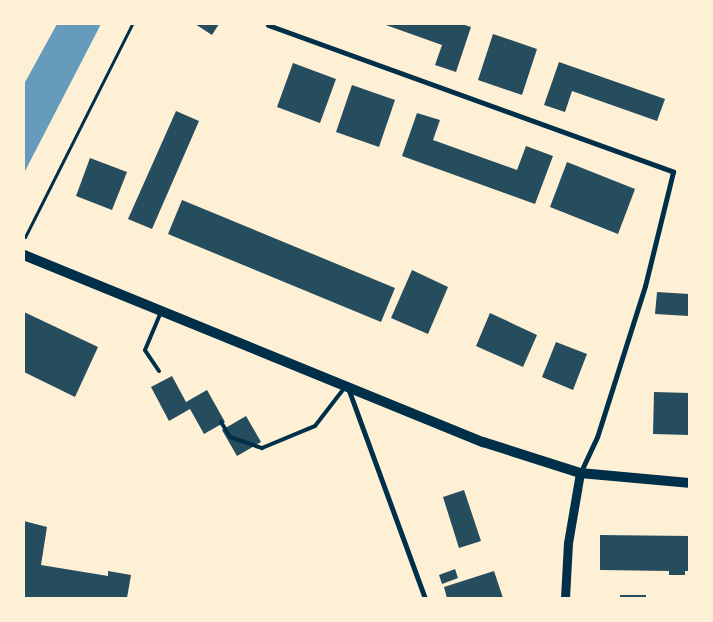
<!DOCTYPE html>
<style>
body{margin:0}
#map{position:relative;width:713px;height:622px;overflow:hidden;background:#fdf0d5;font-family:"IBM Plex Sans",sans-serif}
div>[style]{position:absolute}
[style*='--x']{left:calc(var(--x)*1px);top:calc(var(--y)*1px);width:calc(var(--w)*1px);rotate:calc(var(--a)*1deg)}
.water>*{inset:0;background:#669bbc}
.building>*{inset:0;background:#264d5e}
.path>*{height:3px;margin:-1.5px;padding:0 1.5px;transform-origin:1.5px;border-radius:1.5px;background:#003049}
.service>*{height:4px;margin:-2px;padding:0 2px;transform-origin:2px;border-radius:2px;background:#003049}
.minor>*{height:5px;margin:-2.5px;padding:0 2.5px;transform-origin:2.5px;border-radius:2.5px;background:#003049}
.tertiary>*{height:9px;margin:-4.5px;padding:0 4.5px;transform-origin:4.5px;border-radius:4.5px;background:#003049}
.secondary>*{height:10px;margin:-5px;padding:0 5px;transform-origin:5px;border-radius:5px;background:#003049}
span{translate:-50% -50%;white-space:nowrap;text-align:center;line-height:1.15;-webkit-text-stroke:5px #fdf0d5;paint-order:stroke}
.frame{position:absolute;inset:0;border:25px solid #fdf0d5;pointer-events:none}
</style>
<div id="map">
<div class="water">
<i style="clip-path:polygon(57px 24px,101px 24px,24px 173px,24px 84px)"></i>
</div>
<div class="building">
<i style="clip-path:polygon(195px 24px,219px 24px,212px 35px)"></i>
<i style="clip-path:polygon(383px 24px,462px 24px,471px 27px,456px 72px,435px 65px,442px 45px)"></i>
<i style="clip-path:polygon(493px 34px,537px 49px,522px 95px,478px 80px)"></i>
<i style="clip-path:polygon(559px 62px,665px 99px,657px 121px,572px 91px,565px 112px,544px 105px)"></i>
<i style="clip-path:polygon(293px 63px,336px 79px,320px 123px,277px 107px)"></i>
<i style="clip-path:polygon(352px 85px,395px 100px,379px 147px,336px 132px)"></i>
<i style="clip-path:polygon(176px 111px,199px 121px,152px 229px,128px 219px)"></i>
<i style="clip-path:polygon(417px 113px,440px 120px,433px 140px,517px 170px,526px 146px,553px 156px,535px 204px,402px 156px)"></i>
<i style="clip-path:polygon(90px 158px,127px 172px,112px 210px,76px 196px)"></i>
<i style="clip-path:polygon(567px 162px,635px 189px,618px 234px,550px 207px)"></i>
<i style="clip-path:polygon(182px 200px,395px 288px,381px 322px,168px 234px)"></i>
<i style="clip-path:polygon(412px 270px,448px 287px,428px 334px,391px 318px)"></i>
<i style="clip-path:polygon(657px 292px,689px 294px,689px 316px,655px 314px)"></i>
<i style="clip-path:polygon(24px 312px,98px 347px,75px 397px,24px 372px)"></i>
<i style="clip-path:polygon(490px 313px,537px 335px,523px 367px,476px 346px)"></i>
<i style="clip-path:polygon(556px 342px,587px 354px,573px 390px,542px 377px)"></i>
<i style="clip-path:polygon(172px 376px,186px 402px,207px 390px,225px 422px,204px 434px,190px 409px,169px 421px,151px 387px)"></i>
<i style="clip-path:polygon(654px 392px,689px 393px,689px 435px,653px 434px)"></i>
<i style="clip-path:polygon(246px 416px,261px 442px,237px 456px,222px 430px)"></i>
<i style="clip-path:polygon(464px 490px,481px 541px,459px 548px,443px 497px)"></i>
<i style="clip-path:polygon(24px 521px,47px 527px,41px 565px,108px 576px,108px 571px,131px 575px,127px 598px,24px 598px)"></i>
<i style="clip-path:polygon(600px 535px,689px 536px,689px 571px,685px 571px,685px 575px,669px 575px,669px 571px,600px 570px)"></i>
<i style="clip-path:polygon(455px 569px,458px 578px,442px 584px,439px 575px)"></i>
<i style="clip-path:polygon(494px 571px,503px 598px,447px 598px,444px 587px)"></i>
<i style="clip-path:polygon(620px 595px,646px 595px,646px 598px,620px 598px)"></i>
</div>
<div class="path">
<i style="--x:25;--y:237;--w:238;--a:-63.3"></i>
</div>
<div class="service">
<i style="--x:159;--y:371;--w:25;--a:-124"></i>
<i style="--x:145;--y:350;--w:41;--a:-67.2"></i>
<i style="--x:221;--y:422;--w:17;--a:59"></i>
<i style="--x:230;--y:437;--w:34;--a:19"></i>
<i style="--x:262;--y:448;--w:57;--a:-22.5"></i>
<i style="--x:315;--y:426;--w:49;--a:-52.4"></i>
</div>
<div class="minor">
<i style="--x:268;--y:25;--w:431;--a:19.9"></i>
<i style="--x:673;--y:172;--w:117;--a:103.8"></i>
<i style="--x:645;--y:286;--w:158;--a:107.6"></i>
<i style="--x:597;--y:437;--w:40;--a:115"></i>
<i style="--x:348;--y:388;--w:224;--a:69.9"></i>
</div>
<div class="tertiary">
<i style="--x:565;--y:598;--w:55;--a:-86.9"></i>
<i style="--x:568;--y:543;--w:71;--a:-80.3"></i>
</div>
<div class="secondary">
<i style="--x:24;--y:255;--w:496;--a:22.2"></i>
<i style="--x:483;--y:442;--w:102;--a:17.7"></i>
<i style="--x:580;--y:473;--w:109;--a:5.2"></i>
</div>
<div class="frame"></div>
</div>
